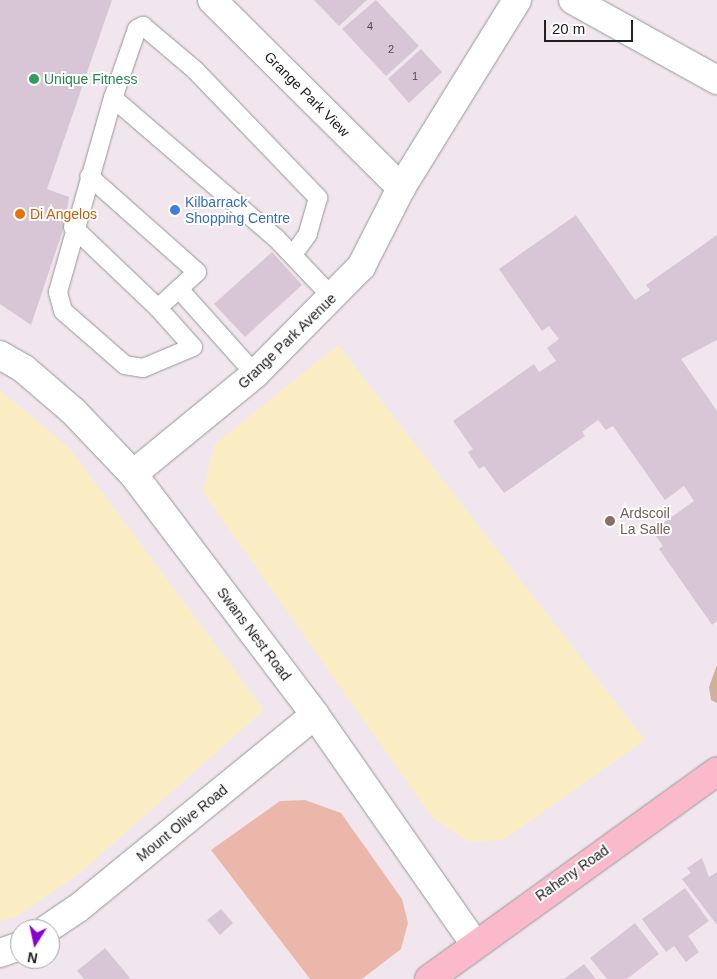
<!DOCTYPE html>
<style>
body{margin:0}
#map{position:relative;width:717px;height:979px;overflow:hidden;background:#f1e6ed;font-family:Helvetica,sans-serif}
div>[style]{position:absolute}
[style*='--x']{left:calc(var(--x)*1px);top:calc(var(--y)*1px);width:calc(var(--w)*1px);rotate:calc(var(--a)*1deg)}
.grass>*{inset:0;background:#ecb7ab}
.forest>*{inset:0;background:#d1af9a}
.park>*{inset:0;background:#fbedc3}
.building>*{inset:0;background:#d8c6d6}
.roads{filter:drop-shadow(0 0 1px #979797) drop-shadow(0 0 1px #979797)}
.lane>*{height:18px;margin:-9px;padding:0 9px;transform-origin:9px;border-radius:9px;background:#fff}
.street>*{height:28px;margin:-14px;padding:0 14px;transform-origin:14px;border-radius:14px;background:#fff}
.secondary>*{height:28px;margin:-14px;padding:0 14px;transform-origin:14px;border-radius:14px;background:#fbbacc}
.dots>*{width:14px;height:14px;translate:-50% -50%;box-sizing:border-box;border:2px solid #fff;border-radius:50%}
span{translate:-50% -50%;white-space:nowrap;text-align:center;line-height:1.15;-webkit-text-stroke:4px #fff;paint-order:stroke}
.number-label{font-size:11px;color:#4e4a4e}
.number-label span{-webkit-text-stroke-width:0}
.leisure-label{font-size:14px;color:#27864d}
.left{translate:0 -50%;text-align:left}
.street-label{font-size:14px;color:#202020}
.shop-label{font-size:14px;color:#366cbe}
.food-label{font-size:14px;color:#c56008}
.education-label{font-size:14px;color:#785e54}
.north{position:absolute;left:10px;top:919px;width:50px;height:50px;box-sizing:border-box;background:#fff;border:1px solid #a6a6a6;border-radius:50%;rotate:190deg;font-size:14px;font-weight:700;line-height:20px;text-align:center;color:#202020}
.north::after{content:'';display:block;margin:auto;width:18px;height:22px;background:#8b00d0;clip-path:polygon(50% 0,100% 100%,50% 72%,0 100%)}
.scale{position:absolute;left:544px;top:20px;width:89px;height:22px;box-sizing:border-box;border:2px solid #202020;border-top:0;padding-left:6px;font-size:15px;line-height:18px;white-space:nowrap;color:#202020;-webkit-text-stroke:4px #fff;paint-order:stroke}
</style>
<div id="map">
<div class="grass">
<i style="clip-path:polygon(305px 800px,341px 813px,402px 899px,408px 923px,401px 949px,362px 979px,310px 979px,211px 850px,280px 801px)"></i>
</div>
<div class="forest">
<i style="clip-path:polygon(717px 665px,717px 703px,711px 700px,709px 687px)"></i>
</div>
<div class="park">
<i style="clip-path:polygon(338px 345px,645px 740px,503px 840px,469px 842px,432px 817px,203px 492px,214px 445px)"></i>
<i style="clip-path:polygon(0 390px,70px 449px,264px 710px,80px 873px,16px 917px,0 921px)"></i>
</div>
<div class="building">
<i style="clip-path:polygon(0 0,112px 0,47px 189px,69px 197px,65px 224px,31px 325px,0 304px)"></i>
<i style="clip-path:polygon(314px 0,367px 0,339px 26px)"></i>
<i style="clip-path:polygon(376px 0,419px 46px,386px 76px,342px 29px)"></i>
<i style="clip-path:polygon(421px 49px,442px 72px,409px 103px,388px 79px)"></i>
<i style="clip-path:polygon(576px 215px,635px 300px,650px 290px,646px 285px,717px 235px,717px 340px,681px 359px,717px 411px,717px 621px,712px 625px,659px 549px,663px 546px,652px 531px,694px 501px,684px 486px,665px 500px,613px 426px,606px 430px,598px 420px,582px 432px,585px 436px,504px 493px,484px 466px,479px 469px,468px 452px,473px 449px,453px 421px,534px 364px,539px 372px,556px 361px,547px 348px,559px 339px,549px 326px,542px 331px,499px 269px)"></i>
<i style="clip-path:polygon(272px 252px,302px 285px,245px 337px,214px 304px)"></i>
<i style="clip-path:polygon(702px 858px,709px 877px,717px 872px,717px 925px,682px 879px,691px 873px,687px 868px)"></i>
<i style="clip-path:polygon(685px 888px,709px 921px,688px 936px,699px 952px,686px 962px,674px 946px,666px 952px,642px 919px)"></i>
<i style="clip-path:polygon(221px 909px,233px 923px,220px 935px,207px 920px)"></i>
<i style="clip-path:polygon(635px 923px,659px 954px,627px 979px,607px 979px,590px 958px)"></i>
<i style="clip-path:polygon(105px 948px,130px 978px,129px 979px,84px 979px,77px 971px)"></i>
<i style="clip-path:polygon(584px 964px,596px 979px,564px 979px)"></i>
</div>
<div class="roads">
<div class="lane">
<i style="--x:113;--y:98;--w:215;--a:40.7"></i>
<i style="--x:276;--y:238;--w:83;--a:46.5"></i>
<i style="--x:73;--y:227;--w:117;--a:43.6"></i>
<i style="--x:158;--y:308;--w:53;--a:-42.7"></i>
<i style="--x:197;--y:272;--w:144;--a:-138.4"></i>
<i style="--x:179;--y:289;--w:114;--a:48.2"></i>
<i style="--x:158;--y:308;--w:52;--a:48.1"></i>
<i style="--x:193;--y:347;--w:54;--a:157.2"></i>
<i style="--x:143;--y:368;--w:18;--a:-171"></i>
<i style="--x:125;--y:365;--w:82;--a:-138.9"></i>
<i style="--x:63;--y:311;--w:20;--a:-105"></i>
<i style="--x:58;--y:292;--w:202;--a:-74.2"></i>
<i style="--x:113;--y:98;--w:73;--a:-70.8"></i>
<i style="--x:137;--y:29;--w:7;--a:-27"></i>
<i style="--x:143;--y:26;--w:68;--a:40.2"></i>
<i style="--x:195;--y:70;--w:178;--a:46.1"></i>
<i style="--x:318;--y:198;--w:37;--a:106"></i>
<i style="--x:308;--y:234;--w:26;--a:126"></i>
</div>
<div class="street">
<i style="--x:212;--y:0;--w:267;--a:44.8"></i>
<i style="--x:573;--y:0;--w:165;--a:29.1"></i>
<i style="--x:0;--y:355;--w:28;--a:30"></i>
<i style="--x:24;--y:369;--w:65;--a:40.6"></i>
<i style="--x:73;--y:411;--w:87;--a:46.4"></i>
<i style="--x:133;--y:474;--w:302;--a:52.9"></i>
<i style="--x:315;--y:715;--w:278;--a:55.1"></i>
<i style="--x:133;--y:474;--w:158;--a:-39.3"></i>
<i style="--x:255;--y:374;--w:151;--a:-45.3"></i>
<i style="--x:361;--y:267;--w:89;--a:-63.1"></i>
<i style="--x:401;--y:188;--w:221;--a:-58.3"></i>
<i style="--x:47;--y:929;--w:36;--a:-34"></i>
<i style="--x:77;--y:909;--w:307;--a:-39.2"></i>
<i style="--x:0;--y:953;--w:21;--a:-19"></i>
</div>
<div class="secondary">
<i style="--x:429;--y:979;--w:355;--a:-35.8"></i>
</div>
</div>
<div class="dots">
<i style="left:34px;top:79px;background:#2e9e5b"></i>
<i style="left:175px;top:210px;background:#3f7fe0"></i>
<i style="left:20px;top:214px;background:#e8710a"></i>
<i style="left:610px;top:521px;background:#8d6e63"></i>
</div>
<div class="number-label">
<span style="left:370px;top:26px">4</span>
<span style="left:391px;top:49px">2</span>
<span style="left:415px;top:76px">1</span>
</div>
<div class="leisure-label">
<span class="left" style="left:44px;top:79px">Unique Fitness</span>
</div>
<div class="street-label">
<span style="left:307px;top:94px;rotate:45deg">Grange Park View</span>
<span style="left:287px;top:341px;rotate:-44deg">Grange Park Avenue</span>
<span style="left:254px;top:634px;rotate:53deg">Swans Nest Road</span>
<span style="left:182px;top:823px;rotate:-39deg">Mount Olive Road</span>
<span style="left:572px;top:873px;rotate:-35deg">Raheny Road</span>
</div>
<div class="shop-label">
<span class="left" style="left:185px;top:210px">Kilbarrack<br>Shopping Centre</span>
</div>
<div class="food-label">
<span class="left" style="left:30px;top:214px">Di Angelos</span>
</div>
<div class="education-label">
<span class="left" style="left:620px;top:521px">Ardscoil<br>La Salle</span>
</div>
<div class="north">N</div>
<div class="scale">20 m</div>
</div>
